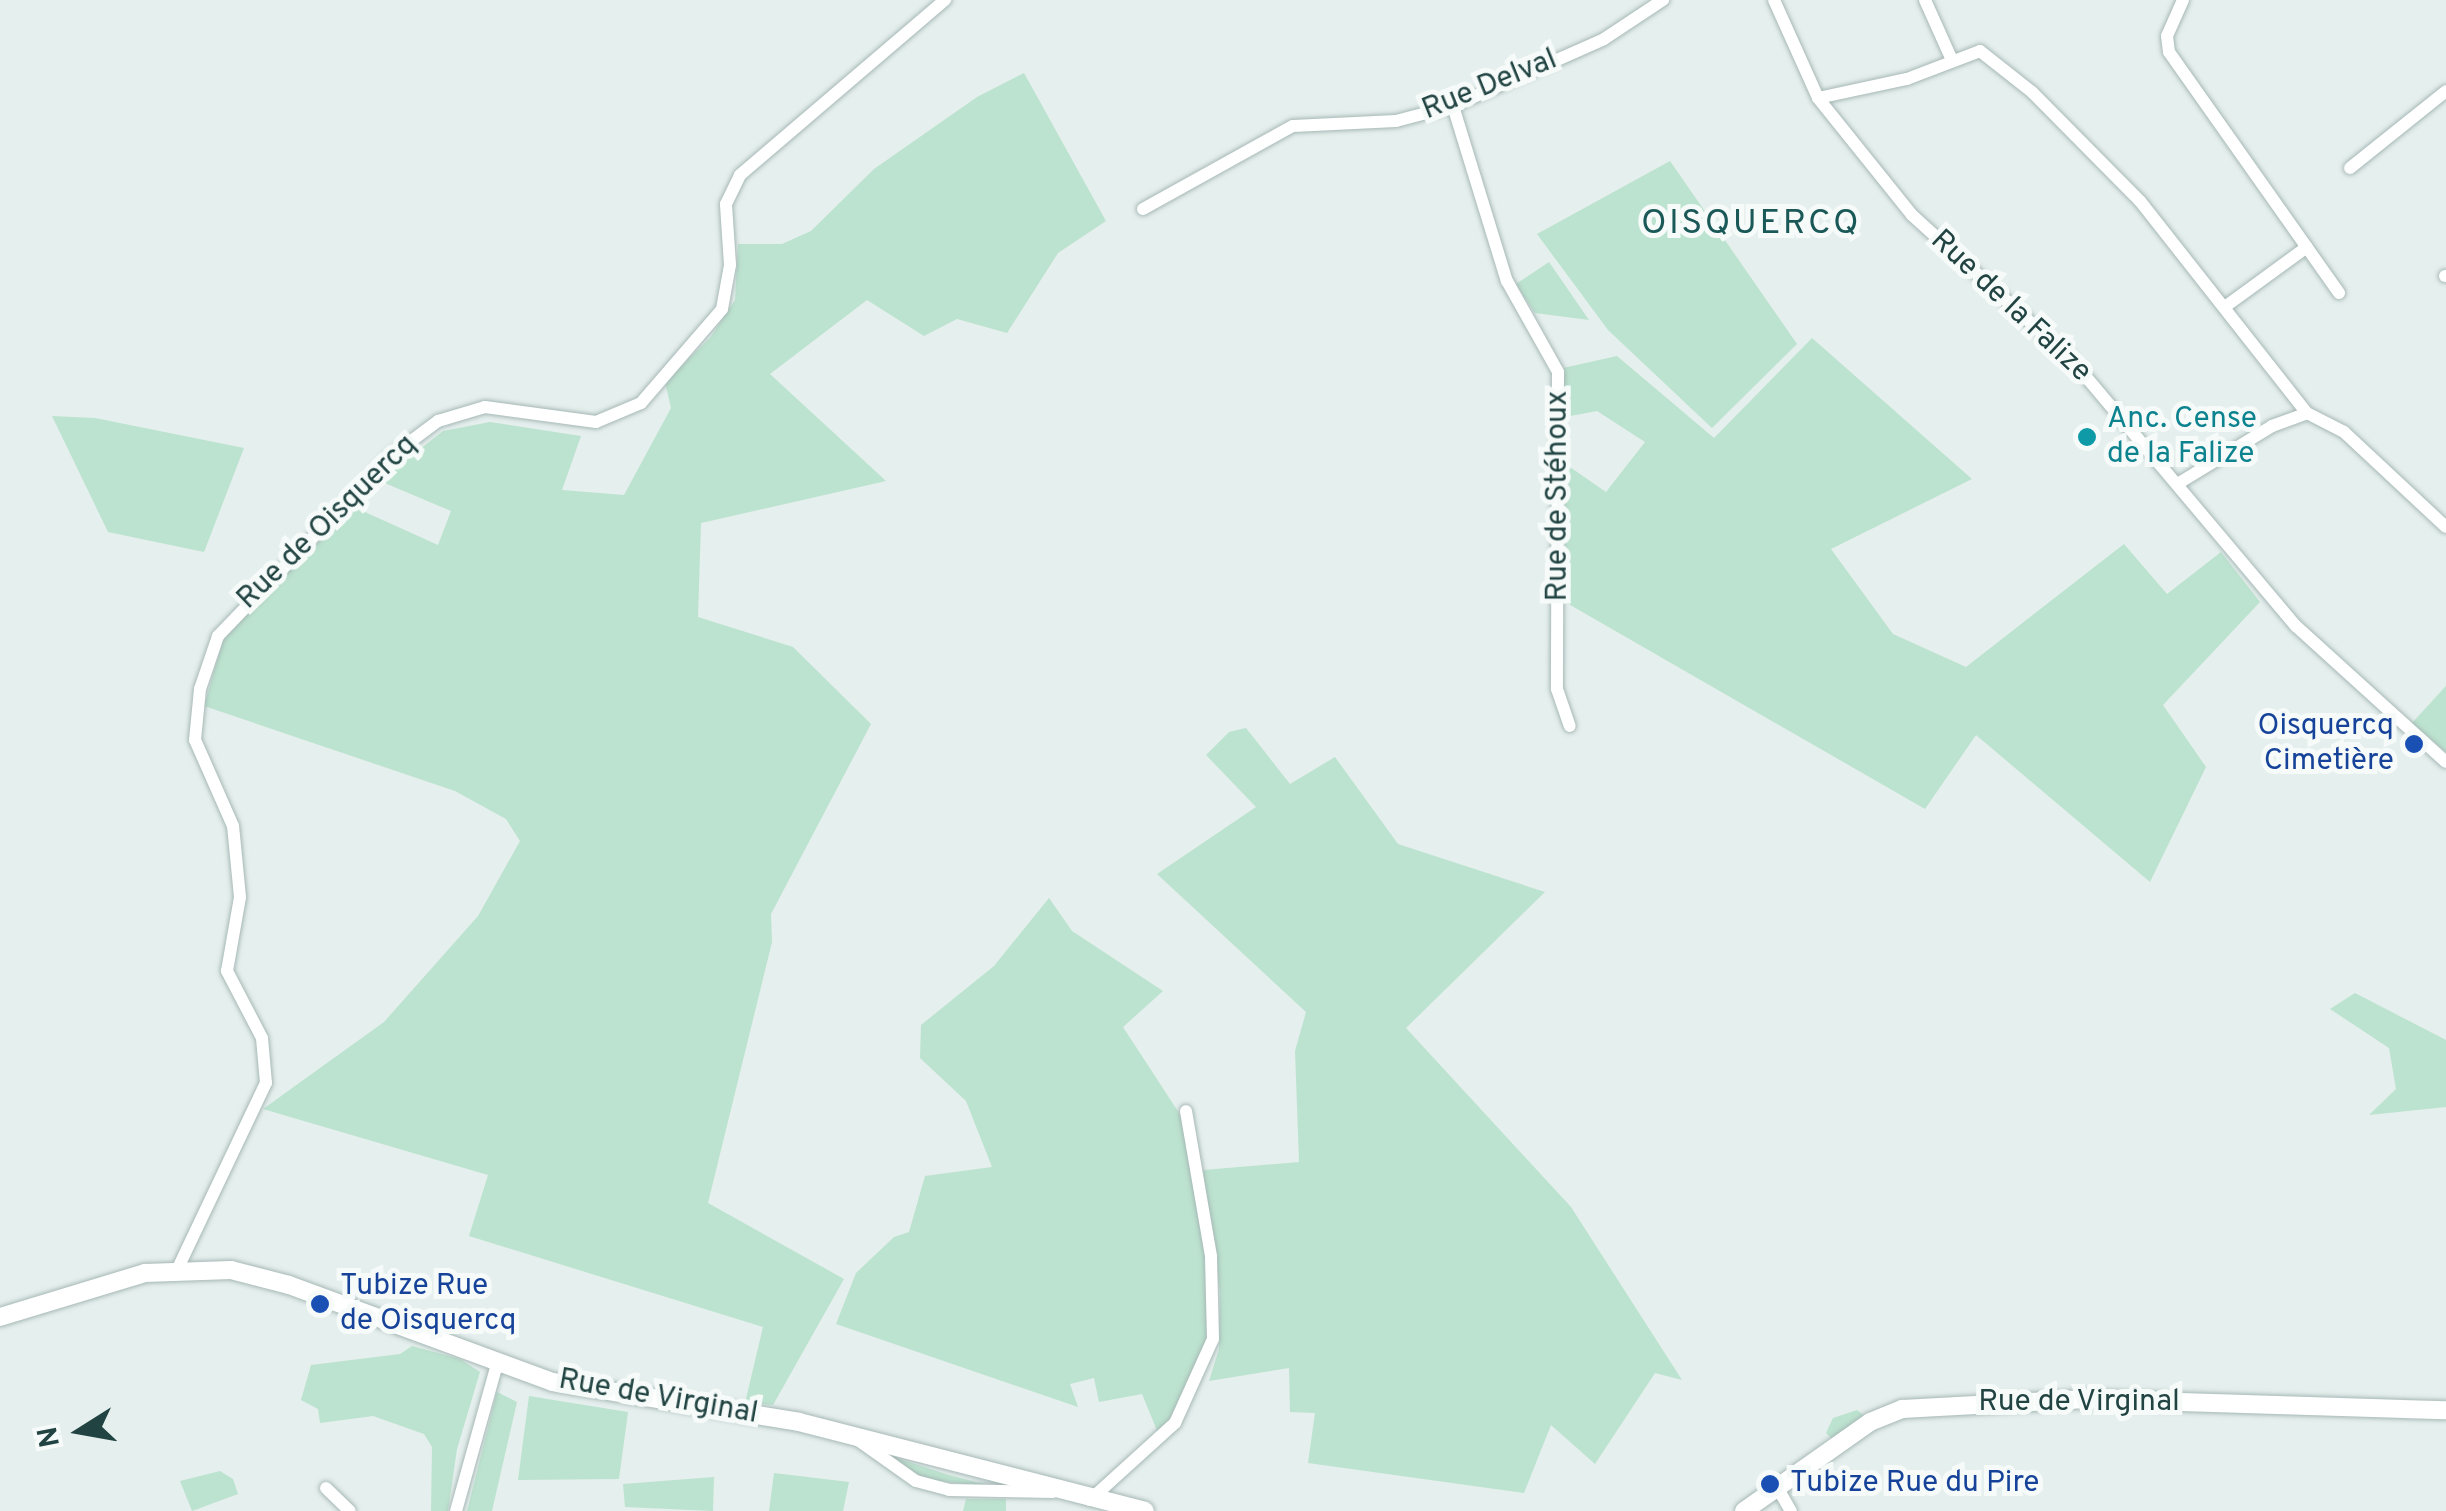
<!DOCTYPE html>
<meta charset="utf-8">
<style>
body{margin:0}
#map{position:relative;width:2446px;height:1511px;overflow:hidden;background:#e5efed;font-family:Overpass,sans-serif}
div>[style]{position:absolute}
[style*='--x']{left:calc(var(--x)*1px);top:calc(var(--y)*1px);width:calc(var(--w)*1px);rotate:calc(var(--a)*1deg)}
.green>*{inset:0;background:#bce3cf}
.roads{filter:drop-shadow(0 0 2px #a6b8b6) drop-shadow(0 0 2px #a6b8b6)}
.street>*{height:12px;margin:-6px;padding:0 6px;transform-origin:6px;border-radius:6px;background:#fff}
.secondary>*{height:18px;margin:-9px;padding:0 9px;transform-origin:9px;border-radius:9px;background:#fff}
.dots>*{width:28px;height:28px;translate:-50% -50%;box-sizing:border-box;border:5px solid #f6fbfa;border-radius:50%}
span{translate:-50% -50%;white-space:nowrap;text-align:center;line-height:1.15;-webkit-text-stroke:10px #f6fbfa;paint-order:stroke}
.street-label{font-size:30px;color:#214442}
.culture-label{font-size:30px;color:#0d838f}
.left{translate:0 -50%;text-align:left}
.transit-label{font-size:30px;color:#164399}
.right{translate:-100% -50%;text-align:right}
.quarter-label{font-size:35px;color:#1a5958;letter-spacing:2.5px}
.north{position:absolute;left:30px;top:1381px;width:100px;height:100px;-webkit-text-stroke:8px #f6fbfa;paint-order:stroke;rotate:259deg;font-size:28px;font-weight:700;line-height:40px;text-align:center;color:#214442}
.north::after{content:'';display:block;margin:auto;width:35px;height:45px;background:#214442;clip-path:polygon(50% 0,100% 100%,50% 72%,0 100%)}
</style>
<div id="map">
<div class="green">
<i style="clip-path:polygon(1024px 73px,1106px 221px,1058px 253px,1007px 333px,957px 319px,924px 336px,867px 300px,770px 374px,886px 481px,701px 523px,698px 617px,793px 647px,871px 724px,771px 914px,772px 942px,708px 1203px,844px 1279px,773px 1405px,745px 1403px,763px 1327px,469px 1236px,488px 1175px,263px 1109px,384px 1022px,478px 916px,520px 841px,506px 819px,455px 791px,204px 706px,227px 626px,356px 508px,438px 545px,451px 511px,380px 481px,443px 431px,490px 422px,581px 436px,562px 490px,624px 495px,671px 408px,665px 382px,710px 338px,735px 300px,738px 244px,782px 244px,811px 231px,874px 169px,977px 97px)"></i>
<i style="clip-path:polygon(1670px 161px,1797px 344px,1712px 428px,1608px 330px,1537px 234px)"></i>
<i style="clip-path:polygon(1549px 262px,1589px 320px,1535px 313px,1516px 284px)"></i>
<i style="clip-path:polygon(1812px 338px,1972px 479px,1831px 549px,1893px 634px,1966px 667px,2124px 544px,2167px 594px,2221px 552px,2260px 602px,2163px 705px,2206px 767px,2150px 882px,1976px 735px,1925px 809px,1565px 602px,1564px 463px,1606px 492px,1645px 442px,1597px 411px,1565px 417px,1563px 368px,1617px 356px,1714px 438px)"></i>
<i style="clip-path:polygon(52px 416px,95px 418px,244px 448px,204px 552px,108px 532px)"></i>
<i style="clip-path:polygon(2446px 686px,2446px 752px,2412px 723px)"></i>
<i style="clip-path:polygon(1246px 728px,1290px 784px,1335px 757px,1398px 844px,1545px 892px,1406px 1028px,1571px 1207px,1682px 1380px,1655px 1373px,1595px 1464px,1551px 1425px,1524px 1493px,1308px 1463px,1315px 1413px,1290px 1412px,1289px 1368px,1209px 1381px,1219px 1349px,1220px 1292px,1203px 1170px,1299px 1162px,1295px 1051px,1306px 1012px,1157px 874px,1256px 807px,1206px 755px,1229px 732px)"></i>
<i style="clip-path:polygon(1049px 898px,1072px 931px,1163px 991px,1123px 1027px,1181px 1116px,1206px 1252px,1208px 1339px,1172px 1417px,1158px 1433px,1142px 1394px,1099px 1402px,1094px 1378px,1070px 1384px,1078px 1407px,836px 1324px,856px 1273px,894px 1237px,909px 1232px,925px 1176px,992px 1167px,966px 1101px,920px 1058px,921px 1025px,994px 966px)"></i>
<i style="clip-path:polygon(2355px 993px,2446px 1040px,2446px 1107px,2369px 1115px,2396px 1089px,2389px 1048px,2330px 1009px)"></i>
<i style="clip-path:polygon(412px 1346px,460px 1359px,480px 1372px,457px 1449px,448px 1511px,431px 1511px,432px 1447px,424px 1434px,373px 1416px,320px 1423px,318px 1409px,301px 1400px,311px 1365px,400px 1354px)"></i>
<i style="clip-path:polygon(497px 1392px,517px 1402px,492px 1511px,467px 1511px)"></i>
<i style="clip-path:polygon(529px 1396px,628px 1412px,619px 1479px,518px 1480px)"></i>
<i style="clip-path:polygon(1857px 1410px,1866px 1417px,1833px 1440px,1826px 1433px,1833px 1418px)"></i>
<i style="clip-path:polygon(881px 1453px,949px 1475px,995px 1487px,921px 1479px)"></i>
<i style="clip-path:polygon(220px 1471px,233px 1479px,238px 1494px,192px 1511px,180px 1481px)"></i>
<i style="clip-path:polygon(774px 1473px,849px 1482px,843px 1511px,769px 1511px)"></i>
<i style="clip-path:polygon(714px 1477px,713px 1511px,625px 1507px,623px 1484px)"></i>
<i style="clip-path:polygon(966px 1499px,1006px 1499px,1006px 1511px,963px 1511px)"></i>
</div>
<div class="roads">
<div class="street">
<i style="--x:1774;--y:0;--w:107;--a:65.8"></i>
<i style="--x:1818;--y:98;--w:150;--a:51.2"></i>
<i style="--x:1912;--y:215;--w:215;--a:42.2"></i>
<i style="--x:2071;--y:359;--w:349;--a:49.9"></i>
<i style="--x:2296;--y:626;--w:202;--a:42.2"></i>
<i style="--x:1925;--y:0;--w:66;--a:65.8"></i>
<i style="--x:2183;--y:0;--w:39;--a:114"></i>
<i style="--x:2167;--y:36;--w:16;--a:83"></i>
<i style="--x:2169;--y:52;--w:295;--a:54.8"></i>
<i style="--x:1818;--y:98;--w:91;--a:-12.1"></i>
<i style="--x:1907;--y:79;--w:78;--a:-21"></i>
<i style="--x:1980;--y:51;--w:66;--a:38.3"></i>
<i style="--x:2032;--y:92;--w:153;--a:45.3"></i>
<i style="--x:2140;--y:201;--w:270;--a:51.8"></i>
<i style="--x:1453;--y:106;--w:183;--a:72.9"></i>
<i style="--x:1507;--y:281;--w:104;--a:60.7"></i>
<i style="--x:1558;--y:372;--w:317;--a:90.2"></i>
<i style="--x:1557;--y:689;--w:39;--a:71"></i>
<i style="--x:2350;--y:168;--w:123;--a:-38.7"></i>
<i style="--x:1143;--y:209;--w:171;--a:-29"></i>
<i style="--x:1293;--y:126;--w:103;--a:-2.8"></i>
<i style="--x:1396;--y:121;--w:59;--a:-14.7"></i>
<i style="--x:1453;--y:106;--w:165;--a:-23.9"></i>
<i style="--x:1604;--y:39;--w:71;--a:-33.5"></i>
<i style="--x:2445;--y:276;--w:1;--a:0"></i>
<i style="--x:2226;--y:306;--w:100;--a:-36.1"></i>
<i style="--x:2179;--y:483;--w:109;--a:-31.5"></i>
<i style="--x:2272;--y:426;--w:37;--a:-20"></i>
<i style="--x:2307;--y:413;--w:42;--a:27.2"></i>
<i style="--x:2344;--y:432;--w:139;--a:43"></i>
<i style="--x:178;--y:1268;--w:205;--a:-64.6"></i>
<i style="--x:266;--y:1083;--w:45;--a:-95.1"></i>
<i style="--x:262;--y:1038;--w:76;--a:-117.6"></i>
<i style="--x:227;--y:971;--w:75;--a:-80"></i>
<i style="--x:240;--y:897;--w:71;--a:-95.6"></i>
<i style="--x:233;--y:826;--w:94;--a:-113.8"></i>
<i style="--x:195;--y:740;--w:51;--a:-84.4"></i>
<i style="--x:200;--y:689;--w:56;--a:-71.2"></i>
<i style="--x:218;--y:636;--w:250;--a:-46.1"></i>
<i style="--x:391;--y:456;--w:59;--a:-36.7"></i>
<i style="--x:438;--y:421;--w:49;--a:-16.6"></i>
<i style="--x:485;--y:407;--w:112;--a:7.7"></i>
<i style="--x:596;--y:422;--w:49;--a:-22.9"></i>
<i style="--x:641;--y:403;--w:124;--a:-49.2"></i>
<i style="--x:722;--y:309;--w:45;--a:-79.7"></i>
<i style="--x:730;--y:265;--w:61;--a:-93.8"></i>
<i style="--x:726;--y:204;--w:32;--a:-64"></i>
<i style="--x:740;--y:175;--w:270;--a:-40.5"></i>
<i style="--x:858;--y:1440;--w:71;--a:35.3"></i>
<i style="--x:916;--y:1481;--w:34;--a:15"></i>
<i style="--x:949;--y:1490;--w:104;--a:1.1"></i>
<i style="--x:1777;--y:1487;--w:28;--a:60"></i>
<i style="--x:326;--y:1488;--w:33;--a:44"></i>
<i style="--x:1090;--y:1500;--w:115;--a:-42.2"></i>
<i style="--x:1175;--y:1423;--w:92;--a:-65.7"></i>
<i style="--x:1213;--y:1339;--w:83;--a:-91.4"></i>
<i style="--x:1211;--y:1256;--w:147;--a:-99.8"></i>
<i style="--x:456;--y:1511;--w:153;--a:-74.4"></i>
</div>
<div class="secondary">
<i style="--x:0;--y:1317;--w:152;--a:-16.9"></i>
<i style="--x:145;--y:1273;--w:86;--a:-2"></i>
<i style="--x:231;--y:1270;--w:60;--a:14.5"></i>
<i style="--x:289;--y:1285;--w:281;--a:20.2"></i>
<i style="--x:553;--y:1382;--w:249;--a:9.2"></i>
<i style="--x:799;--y:1422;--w:357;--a:14.4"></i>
<i style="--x:1744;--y:1511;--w:154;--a:-35.2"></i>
<i style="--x:1870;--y:1422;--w:35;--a:-22"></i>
<i style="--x:1902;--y:1409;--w:184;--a:-3.1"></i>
<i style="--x:2086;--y:1399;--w:360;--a:1.8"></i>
</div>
</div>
<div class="dots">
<i style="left:2087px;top:437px;background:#0f9aa8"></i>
<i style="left:2414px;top:744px;background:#1a4fb4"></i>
<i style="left:320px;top:1304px;background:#1a4fb4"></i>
<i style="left:1770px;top:1484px;background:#1a4fb4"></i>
</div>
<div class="street-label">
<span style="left:1490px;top:86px;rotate:-22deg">Rue Delval</span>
<span style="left:2010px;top:307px;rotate:43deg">Rue de la Falize</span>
<span style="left:1559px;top:496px;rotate:-90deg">Rue de Stéhoux</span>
<span style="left:328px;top:523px;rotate:-44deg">Rue de Oisquercq</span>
<span style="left:658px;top:1398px;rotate:10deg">Rue de Virginal</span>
<span style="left:2079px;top:1403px">Rue de Virginal</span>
</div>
<div class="culture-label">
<span class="left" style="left:2107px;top:437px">Anc. Cense<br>de la Falize</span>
</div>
<div class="transit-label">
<span class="right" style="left:2394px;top:744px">Oisquercq<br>Cimetière</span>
<span class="left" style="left:340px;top:1304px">Tubize Rue<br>de Oisquercq</span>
<span class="left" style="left:1790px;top:1484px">Tubize Rue du Pire</span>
</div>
<div class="quarter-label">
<span style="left:1751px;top:224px">OISQUERCQ</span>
</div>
<div class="north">N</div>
</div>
